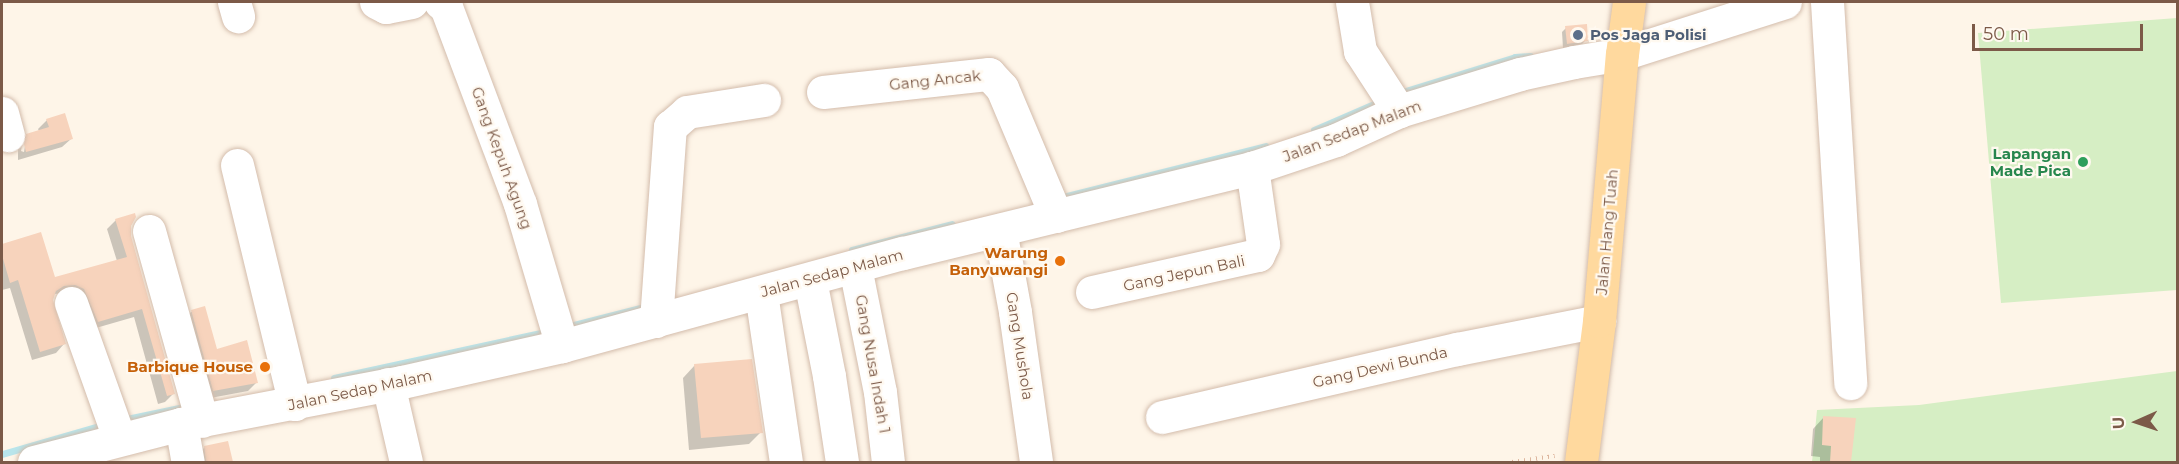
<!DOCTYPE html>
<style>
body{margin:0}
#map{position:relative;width:2179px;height:464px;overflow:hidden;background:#fef5e8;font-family:Montserrat,sans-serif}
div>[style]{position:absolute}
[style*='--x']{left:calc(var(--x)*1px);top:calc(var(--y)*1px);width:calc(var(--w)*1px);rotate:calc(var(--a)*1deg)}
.green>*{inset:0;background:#d6eec4}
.shadow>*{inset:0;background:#0003}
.stream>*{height:7px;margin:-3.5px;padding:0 3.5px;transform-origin:3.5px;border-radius:3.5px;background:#b9e5eb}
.building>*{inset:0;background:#f7d3bc}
.path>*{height:4px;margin-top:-2px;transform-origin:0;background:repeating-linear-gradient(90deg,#ddb69e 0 1.5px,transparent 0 6px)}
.roads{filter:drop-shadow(0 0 2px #d3bcab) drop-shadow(0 0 2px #d3bcab)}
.minor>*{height:33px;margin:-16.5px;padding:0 16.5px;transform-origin:16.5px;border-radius:16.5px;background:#fff}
.major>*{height:33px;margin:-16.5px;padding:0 16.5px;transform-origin:16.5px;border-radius:16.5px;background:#ffd99e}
.dots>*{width:16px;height:16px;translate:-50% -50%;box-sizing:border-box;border:3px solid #fff9f0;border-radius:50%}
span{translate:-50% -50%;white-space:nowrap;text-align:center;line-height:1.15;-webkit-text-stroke:4.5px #fff9f0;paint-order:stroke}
.service-label{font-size:15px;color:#4e5e75;font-weight:700}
.left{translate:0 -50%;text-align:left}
.street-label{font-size:15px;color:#7c5a48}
.leisure-label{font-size:15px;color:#27864d;font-weight:700}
.right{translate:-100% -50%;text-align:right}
.food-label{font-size:15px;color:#c56008;font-weight:700}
.frame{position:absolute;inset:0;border:3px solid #7c5a48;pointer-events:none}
.north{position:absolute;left:2107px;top:392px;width:60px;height:60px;-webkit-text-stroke:4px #fff9f0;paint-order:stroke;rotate:267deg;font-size:16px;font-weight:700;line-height:24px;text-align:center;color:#7c5a48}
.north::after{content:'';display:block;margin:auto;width:21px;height:27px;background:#7c5a48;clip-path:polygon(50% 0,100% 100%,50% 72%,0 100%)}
.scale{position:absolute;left:1972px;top:24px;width:171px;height:27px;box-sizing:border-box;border:3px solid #7c5a48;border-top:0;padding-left:8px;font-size:18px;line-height:21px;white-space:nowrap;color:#7c5a48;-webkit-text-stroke:4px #fff9f0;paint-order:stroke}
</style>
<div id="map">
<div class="green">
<i style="clip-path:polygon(2177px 18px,2177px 290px,2001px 303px,1978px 33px)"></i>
<i style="clip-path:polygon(2177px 371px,2177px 462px,1812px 462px,1817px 410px,1919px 405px)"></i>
</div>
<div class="shadow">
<i style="clip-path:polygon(1566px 28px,1586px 40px,1582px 44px,1563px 48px,1562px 32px)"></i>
<i style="clip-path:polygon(evenodd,47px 120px,71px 139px,62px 147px,18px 160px,18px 144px,27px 135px,39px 131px,38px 129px,47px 120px,23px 139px,26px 139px,24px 152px,21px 151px,23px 139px)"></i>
<i style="clip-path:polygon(116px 220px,130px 225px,129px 236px,173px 394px,165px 402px,158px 404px,134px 317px,89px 330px,66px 293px,54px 294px,51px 300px,64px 344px,56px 353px,32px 360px,10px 288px,2px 290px,2px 246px,40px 234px,54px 279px,117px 261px,107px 229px)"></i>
<i style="clip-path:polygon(204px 308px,216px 350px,256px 383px,248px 391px,205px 399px,183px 320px,191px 312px)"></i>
<i style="clip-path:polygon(695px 365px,761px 432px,749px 444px,689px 450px,683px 378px)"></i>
<i style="clip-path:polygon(1824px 417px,1854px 419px,1850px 462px,1820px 462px,1820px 457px,1811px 456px,1813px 429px)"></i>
<i style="clip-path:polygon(227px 442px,231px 462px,194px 462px,193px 459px,205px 447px)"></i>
</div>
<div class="stream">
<i style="--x:1399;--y:93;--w:121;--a:-17.2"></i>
<i style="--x:1515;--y:57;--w:15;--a:-4"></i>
<i style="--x:1314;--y:130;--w:73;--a:-23.4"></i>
<i style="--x:1059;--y:198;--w:213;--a:-14.1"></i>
<i style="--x:852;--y:250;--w:103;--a:-14.6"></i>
<i style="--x:566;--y:327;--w:85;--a:-14.4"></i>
<i style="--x:334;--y:378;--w:220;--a:-12.3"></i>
<i style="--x:122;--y:420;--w:67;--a:-12"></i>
<i style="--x:2;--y:454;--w:108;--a:-16.1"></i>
</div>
<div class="building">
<i style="clip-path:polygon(1587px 24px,1588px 41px,1567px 44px,1565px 26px)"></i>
<i style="clip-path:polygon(65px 113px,73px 139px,26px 152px,24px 144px,26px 134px,49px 127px,46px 119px)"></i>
<i style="clip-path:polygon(135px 213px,136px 217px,131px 226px,131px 236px,175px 394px,167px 396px,142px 309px,98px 322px,84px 289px,75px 285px,64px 286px,56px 291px,53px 300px,66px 344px,40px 352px,18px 280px,10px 283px,2px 255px,2px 244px,41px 232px,55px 277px,127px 257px,115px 219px)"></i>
<i style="clip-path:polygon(205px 306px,217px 349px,247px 340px,258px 383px,213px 391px,191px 310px)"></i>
<i style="clip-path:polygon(752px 359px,763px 433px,701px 438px,694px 364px)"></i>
<i style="clip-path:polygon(1823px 416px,1856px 418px,1851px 462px,1830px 462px,1831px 446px,1822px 445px)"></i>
<i style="clip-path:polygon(228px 441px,233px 462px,206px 462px,204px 446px)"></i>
</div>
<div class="path">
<i style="--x:1512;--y:462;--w:43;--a:-7.9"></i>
</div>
<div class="roads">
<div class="minor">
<i style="--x:234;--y:2;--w:15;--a:74"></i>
<i style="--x:376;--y:2;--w:11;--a:27"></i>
<i style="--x:386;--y:7;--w:26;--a:-11"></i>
<i style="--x:440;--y:2;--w:8;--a:40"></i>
<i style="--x:446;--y:7;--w:210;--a:69.4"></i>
<i style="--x:520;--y:204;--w:148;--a:73.5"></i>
<i style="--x:1352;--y:2;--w:50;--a:80.7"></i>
<i style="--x:1360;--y:51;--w:72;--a:57"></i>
<i style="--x:1827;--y:2;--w:382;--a:86.5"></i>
<i style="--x:823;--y:92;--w:167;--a:-6.2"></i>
<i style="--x:989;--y:74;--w:19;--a:47"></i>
<i style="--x:1002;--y:88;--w:139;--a:67.1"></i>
<i style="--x:2;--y:113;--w:23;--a:75"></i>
<i style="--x:237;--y:165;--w:246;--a:76.4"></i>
<i style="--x:1000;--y:230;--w:83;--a:79.6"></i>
<i style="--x:1015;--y:312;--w:151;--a:82"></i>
<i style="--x:149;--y:231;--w:197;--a:74.4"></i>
<i style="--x:855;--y:267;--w:127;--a:78.7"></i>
<i style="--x:880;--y:392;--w:70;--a:83.5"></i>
<i style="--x:810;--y:280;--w:98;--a:78.8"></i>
<i style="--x:829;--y:376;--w:87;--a:81.4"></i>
<i style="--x:1092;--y:292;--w:170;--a:-12.6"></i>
<i style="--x:1258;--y:255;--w:12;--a:-66"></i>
<i style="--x:1263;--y:244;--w:77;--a:-98.2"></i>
<i style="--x:761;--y:293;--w:171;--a:81.6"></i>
<i style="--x:71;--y:303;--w:143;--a:70.4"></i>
<i style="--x:656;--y:321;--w:195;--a:-85.9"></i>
<i style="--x:670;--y:127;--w:23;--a:-41"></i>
<i style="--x:687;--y:112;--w:78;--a:-8.9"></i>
<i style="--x:388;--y:384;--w:80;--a:77"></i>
<i style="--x:1162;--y:417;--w:303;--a:-13"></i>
<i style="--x:1457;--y:349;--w:145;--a:-11.2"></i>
<i style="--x:181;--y:424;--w:39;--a:80"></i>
<i style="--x:34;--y:462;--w:152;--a:-14.5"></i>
<i style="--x:181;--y:424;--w:225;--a:-10.8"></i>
<i style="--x:402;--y:382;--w:164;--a:-12.7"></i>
<i style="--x:562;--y:346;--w:353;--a:-15.3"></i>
<i style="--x:903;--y:253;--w:359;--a:-13.7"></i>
<i style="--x:1252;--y:168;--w:89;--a:-18.4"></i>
<i style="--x:1336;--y:140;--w:69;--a:-24.7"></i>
<i style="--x:1399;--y:111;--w:127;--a:-17"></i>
<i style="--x:1520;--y:74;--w:55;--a:-12.5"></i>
<i style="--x:1574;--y:62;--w:49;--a:-9.5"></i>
<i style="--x:1622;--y:54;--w:171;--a:-17.7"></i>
</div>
<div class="major">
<i style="--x:1581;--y:462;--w:142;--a:-82.7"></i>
<i style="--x:1599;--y:321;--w:268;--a:-85.1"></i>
<i style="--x:1622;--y:54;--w:52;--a:-82.3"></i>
</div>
</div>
<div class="dots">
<i style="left:1578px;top:35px;background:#5c6f8a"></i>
<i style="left:2083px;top:162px;background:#2e9e5b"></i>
<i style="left:1060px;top:261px;background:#e8710a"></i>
<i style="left:265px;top:367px;background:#e8710a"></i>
</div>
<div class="service-label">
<span class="left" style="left:1590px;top:35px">Pos Jaga Polisi</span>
</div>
<div class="street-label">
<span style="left:935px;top:80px;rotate:-6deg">Gang Ancak</span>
<span style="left:1352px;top:131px;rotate:-21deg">Jalan Sedap Malam</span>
<span style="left:502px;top:158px;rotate:70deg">Gang Kepuh Agung</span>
<span style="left:1607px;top:232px;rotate:-85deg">Jalan Hang Tuah</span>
<span style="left:832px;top:273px;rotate:-15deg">Jalan Sedap Malam</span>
<span style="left:1184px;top:273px;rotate:-12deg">Gang Jepun Bali</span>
<span style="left:1020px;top:346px;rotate:81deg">Gang Mushola</span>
<span style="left:873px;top:364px;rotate:80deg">Gang Nusa Indah 1</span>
<span style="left:1380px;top:367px;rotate:-13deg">Gang Dewi Bunda</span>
<span style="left:360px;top:390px;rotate:-12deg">Jalan Sedap Malam</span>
</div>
<div class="leisure-label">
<span class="right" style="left:2071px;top:162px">Lapangan<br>Made Pica</span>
</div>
<div class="food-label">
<span class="right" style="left:1048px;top:261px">Warung<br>Banyuwangi</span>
<span class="right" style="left:253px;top:367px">Barbique House</span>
</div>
<div class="frame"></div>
<div class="north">U</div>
<div class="scale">50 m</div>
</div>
